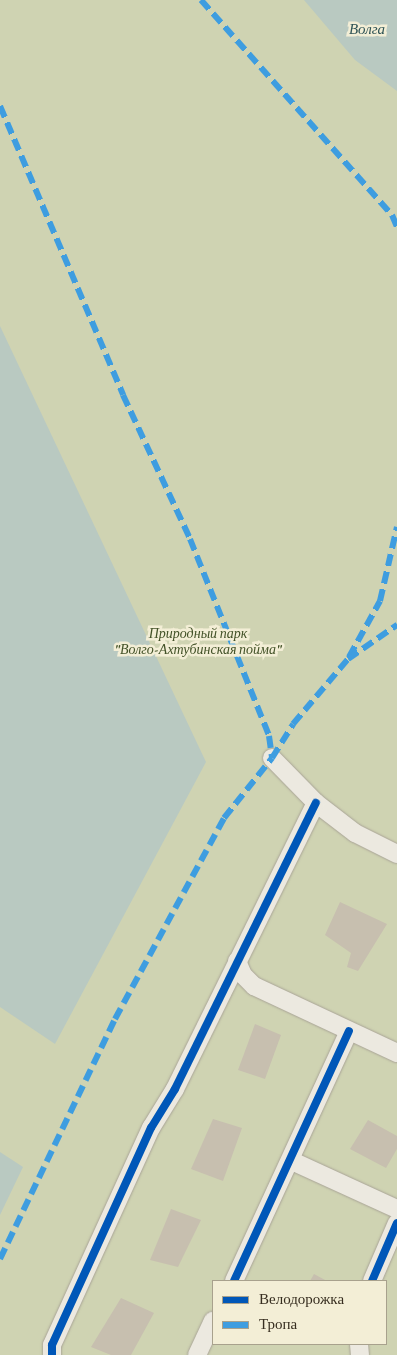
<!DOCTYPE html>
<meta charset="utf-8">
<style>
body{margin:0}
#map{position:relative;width:397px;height:1355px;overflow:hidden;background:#e4dfce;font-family:"Crimson Pro",serif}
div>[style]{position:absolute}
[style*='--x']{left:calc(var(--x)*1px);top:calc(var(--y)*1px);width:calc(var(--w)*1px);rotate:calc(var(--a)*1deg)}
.green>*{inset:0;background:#cfd3b2}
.water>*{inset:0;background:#b9c9c1}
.building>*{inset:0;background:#c7bfaf}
.roads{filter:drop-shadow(0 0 1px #a9a497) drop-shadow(0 0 1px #a9a497)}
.street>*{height:18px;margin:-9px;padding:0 9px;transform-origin:9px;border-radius:9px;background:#ece9e0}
.quiet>*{height:6px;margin-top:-3px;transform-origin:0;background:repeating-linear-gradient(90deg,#3e9de0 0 12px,transparent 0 18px)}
.cycleway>*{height:8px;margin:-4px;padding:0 4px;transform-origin:4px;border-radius:4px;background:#0057b8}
span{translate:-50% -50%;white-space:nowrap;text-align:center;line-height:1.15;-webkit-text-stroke:5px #f3eed6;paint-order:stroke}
.park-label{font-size:14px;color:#435228;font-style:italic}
.water-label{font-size:15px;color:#305456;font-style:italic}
.legend{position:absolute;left:212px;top:1280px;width:175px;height:65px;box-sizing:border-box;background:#f3eed6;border:1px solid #a8a18d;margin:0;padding:6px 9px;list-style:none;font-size:15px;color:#372e20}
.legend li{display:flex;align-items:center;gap:10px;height:25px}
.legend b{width:25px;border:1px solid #a8a18d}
</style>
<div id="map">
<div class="green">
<i style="clip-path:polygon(evenodd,0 0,397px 0,397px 1355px,0 1355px,0 0,213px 1281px,386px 1281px,386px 1344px,213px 1344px,213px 1281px)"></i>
</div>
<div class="water">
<i style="clip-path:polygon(304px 0,397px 0,397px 91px,355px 60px)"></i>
<i style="clip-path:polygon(0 326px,206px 762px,55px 1044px,0 1007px)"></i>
<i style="clip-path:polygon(0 1152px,23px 1167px,0 1215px)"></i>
</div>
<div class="building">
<i style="clip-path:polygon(340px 902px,387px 924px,358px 971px,347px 967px,351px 953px,325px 935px)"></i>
<i style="clip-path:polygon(255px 1024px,281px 1035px,265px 1079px,238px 1070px)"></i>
<i style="clip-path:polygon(213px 1119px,242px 1128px,223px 1181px,191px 1169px)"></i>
<i style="clip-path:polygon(368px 1120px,397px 1136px,397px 1149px,386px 1168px,350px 1149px)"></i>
<i style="clip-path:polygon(171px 1209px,201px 1220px,178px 1267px,150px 1260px)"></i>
<i style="clip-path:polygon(314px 1274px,327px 1281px,310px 1281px)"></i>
<i style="clip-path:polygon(121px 1298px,154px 1313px,131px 1355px,111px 1355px,91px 1347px)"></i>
</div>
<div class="roads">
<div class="street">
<i style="--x:272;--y:758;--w:63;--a:45.6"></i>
<i style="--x:316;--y:803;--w:49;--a:37.6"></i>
<i style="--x:355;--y:833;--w:47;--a:26.6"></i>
<i style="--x:237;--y:961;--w:15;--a:67"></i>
<i style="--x:243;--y:975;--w:16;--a:45"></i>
<i style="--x:254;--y:986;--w:158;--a:25.1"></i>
<i style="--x:292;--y:1161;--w:115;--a:24.6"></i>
<i style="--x:234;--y:1281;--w:275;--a:-65.3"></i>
<i style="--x:372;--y:1281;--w:63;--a:-66.7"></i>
<i style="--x:359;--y:1344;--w:11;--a:85"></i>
<i style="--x:52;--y:1355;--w:10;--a:-90"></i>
<i style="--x:52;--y:1345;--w:239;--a:-65.5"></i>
<i style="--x:151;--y:1128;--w:46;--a:-58.4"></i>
<i style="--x:175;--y:1089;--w:319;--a:-63.8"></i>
<i style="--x:197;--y:1355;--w:38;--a:-65"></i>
</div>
</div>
<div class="quiet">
<i style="--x:201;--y:0;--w:288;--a:48.4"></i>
<i style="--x:392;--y:215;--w:13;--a:67"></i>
<i style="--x:0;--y:106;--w:314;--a:66.9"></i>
<i style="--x:123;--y:395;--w:159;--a:65"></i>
<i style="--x:190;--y:539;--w:212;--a:68.1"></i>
<i style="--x:269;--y:736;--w:22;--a:82"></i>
<i style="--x:349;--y:657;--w:64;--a:-61"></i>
<i style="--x:380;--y:601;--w:76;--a:-77.1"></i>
<i style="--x:0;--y:1259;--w:266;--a:-64.4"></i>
<i style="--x:115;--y:1019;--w:229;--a:-61.5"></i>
<i style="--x:224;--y:818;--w:77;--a:-51.3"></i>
<i style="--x:272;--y:758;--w:40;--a:-58"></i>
<i style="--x:293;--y:724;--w:85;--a:-49.8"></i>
<i style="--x:348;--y:659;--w:60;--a:-34.8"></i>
</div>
<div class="cycleway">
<i style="--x:234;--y:1281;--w:275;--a:-65.3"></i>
<i style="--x:372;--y:1281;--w:63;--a:-66.7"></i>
<i style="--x:52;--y:1355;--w:10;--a:-90"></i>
<i style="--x:52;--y:1345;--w:239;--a:-65.5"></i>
<i style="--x:151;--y:1128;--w:46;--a:-58.4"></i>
<i style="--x:175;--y:1089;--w:319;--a:-63.8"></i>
</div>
<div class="park-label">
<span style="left:198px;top:641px">Природный парк<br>"Волго-Ахтубинская пойма"</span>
</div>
<div class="water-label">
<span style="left:367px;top:30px">Волга</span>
</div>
<ul class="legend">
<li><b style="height:6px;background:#0057b8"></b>Велодорожка</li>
<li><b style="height:6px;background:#3e9de0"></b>Тропа</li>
</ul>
</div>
